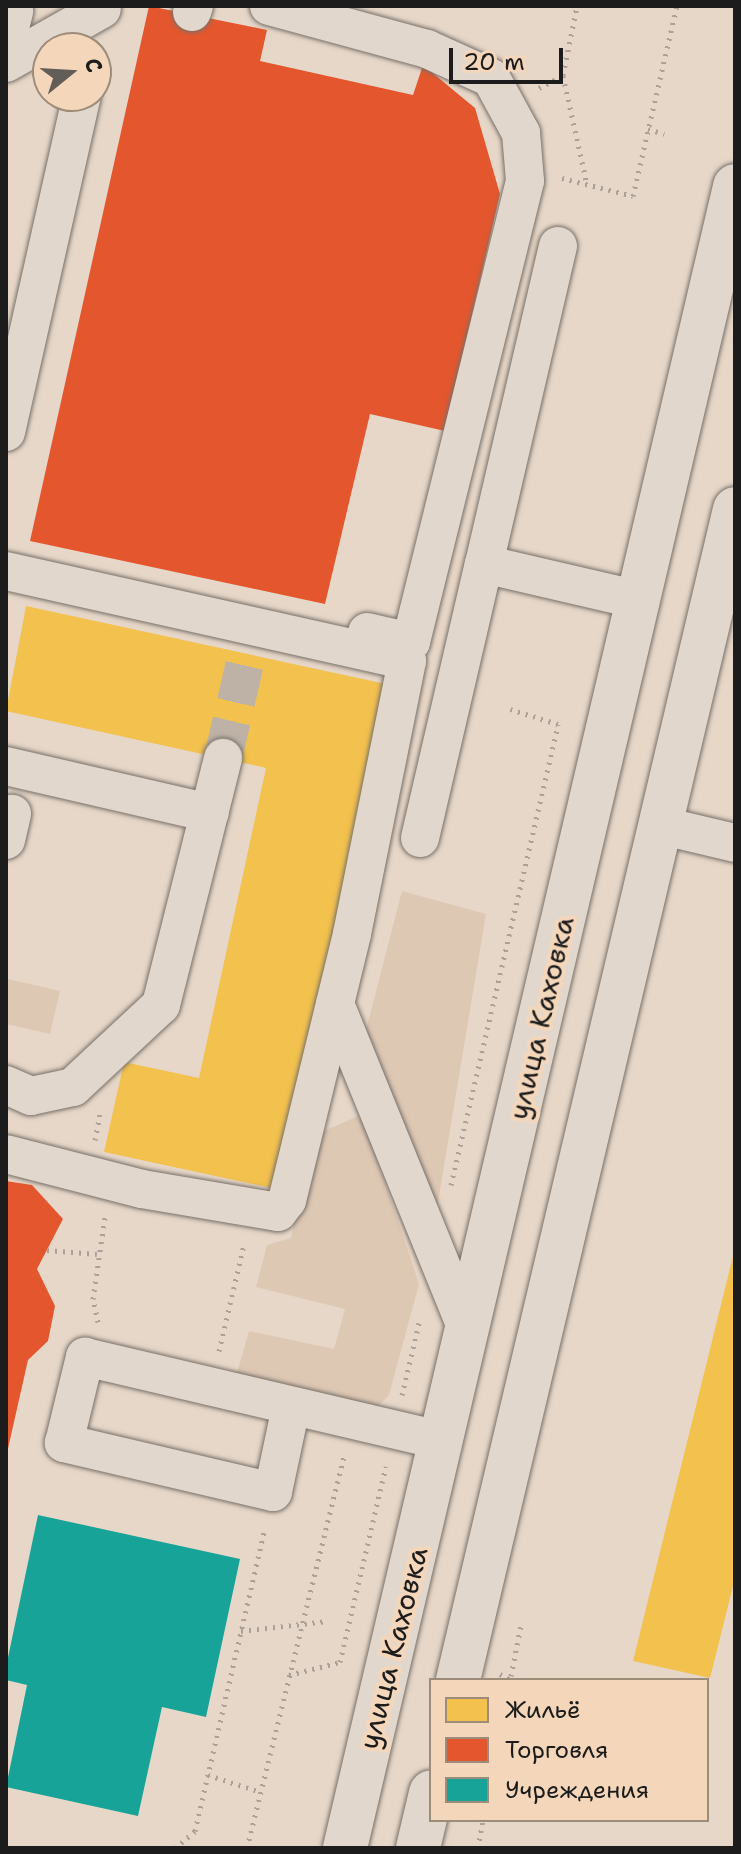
<!DOCTYPE html>
<meta charset="utf-8">
<style>
body{margin:0}
#map{position:relative;width:741px;height:1854px;overflow:hidden;background:#e7d7c8;font-family:"Shantell Sans",sans-serif}
div>[style]{position:absolute}
[style*='--x']{left:calc(var(--x)*1px);top:calc(var(--y)*1px);width:calc(var(--w)*1px);rotate:calc(var(--a)*1deg)}
.green>*{inset:0;background:#ddc8b4}
.homes>*{inset:0;background:#f2c14e}
.shops>*{inset:0;background:#e4572e}
.public>*{inset:0;background:#17a398}
.minor-tunnel>*{height:38px;margin-top:-19px;transform-origin:0;background:repeating-linear-gradient(90deg,#beb2a6 0 38px,transparent 0 57px)}
.path>*{height:5px;margin-top:-2.5px;transform-origin:0;background:repeating-linear-gradient(90deg,#aba198 0 2px,transparent 0 8px)}
.roads{filter:drop-shadow(0 0 2px #777069) drop-shadow(0 0 2px #777069)}
.minor>*{height:38px;margin:-19px;padding:0 19px;transform-origin:19px;border-radius:19px;background:#e2d7cd}
.major>*{height:44px;margin:-22px;padding:0 22px;transform-origin:22px;border-radius:22px;background:#e2d7cd}
span{translate:-50% -50%;white-space:nowrap;text-align:center;line-height:1.15;-webkit-text-stroke:8px #f4d7bb;paint-order:stroke}
.street-label{font-size:28px;color:#1c1c1c}
.frame{position:absolute;inset:0;border:8px solid #1c1c1c;pointer-events:none}
.legend{position:absolute;left:429px;top:1678px;width:280px;height:144px;box-sizing:border-box;background:#f4d7bb;border:2px solid #9e8c7b;margin:0;padding:10px 14px;list-style:none;font-size:24px;color:#1c1c1c}
.legend li{display:flex;align-items:center;gap:16px;height:40px}
.legend b{width:40px;border:2px solid #9e8c7b}
.north{position:absolute;left:32px;top:32px;width:80px;height:80px;box-sizing:border-box;background:#f4d7bb;border:2px solid #9e8c7b;border-radius:50%;rotate:72deg;font-size:22px;font-weight:700;line-height:32px;text-align:center;color:#1c1c1c}
.north::after{content:'';display:block;margin:auto;width:28px;height:36px;background:#635d58;clip-path:polygon(50% 0,100% 100%,50% 72%,0 100%)}
.scale{position:absolute;left:449px;top:48px;width:114px;height:36px;box-sizing:border-box;border:4px solid #1c1c1c;border-top:0;padding-left:10px;font-size:24px;line-height:28px;white-space:nowrap;color:#1c1c1c;-webkit-text-stroke:6px #f4d7bb;paint-order:stroke}
</style>
<div id="map">
<div class="green">
<i style="clip-path:polygon(402px 891px,486px 914px,436px 1214px,365px 1034px)"></i>
<i style="clip-path:polygon(8px 979px,60px 991px,50px 1034px,6px 1024px)"></i>
<i style="clip-path:polygon(356px 1117px,365px 1122px,419px 1284px,389px 1395px,378px 1406px,237px 1373px,249px 1331px,334px 1349px,345px 1309px,256px 1287px,267px 1245px,291px 1238px,313px 1136px)"></i>
</div>
<div class="homes">
<i style="clip-path:polygon(26px 606px,395px 686px,285px 1191px,104px 1152px,124px 1062px,199px 1078px,266px 768px,6px 711px)"></i>
<i style="clip-path:polygon(735px 1248px,735px 1578px,710px 1678px,633px 1661px)"></i>
</div>
<div class="shops">
<i style="clip-path:polygon(149px 6px,267px 30px,260px 61px,413px 95px,423px 65px,475px 108px,500px 194px,445px 431px,370px 414px,325px 604px,30px 541px)"></i>
<i style="clip-path:polygon(6px 1181px,32px 1185px,63px 1219px,37px 1269px,55px 1306px,48px 1341px,28px 1360px,7px 1453px)"></i>
</div>
<div class="public">
<i style="clip-path:polygon(38px 1515px,240px 1559px,206px 1717px,162px 1707px,138px 1816px,6px 1787px,27px 1685px,6px 1680px,6px 1667px)"></i>
</div>
<div class="minor-tunnel">
<i style="--x:223;--y:758;--w:107;--a:-77"></i>
</div>
<div class="path">
<i style="--x:563;--y:76;--w:111;--a:77.5"></i>
<i style="--x:539;--y:88;--w:27;--a:-28"></i>
<i style="--x:563;--y:75;--w:70;--a:-78.5"></i>
<i style="--x:648;--y:129;--w:17;--a:17"></i>
<i style="--x:562;--y:178;--w:73;--a:14.2"></i>
<i style="--x:633;--y:196;--w:195;--a:-77"></i>
<i style="--x:95;--y:1140;--w:26;--a:-79"></i>
<i style="--x:451;--y:1185;--w:473;--a:-76.9"></i>
<i style="--x:558;--y:724;--w:50;--a:-162.6"></i>
<i style="--x:47;--y:1250;--w:50;--a:4.6"></i>
<i style="--x:98;--y:1322;--w:24;--a:-102"></i>
<i style="--x:93;--y:1299;--w:83;--a:-81.7"></i>
<i style="--x:219;--y:1351;--w:110;--a:-76.8"></i>
<i style="--x:402;--y:1395;--w:78;--a:-76.7"></i>
<i style="--x:241;--y:1631;--w:87;--a:-6.6"></i>
<i style="--x:500;--y:1674;--w:13;--a:29"></i>
<i style="--x:289;--y:1675;--w:53;--a:-14.3"></i>
<i style="--x:340;--y:1662;--w:201;--a:-76.8"></i>
<i style="--x:511;--y:1676;--w:52;--a:-78.9"></i>
<i style="--x:208;--y:1775;--w:56;--a:17.8"></i>
<i style="--x:175;--y:1848;--w:26;--a:-40"></i>
<i style="--x:195;--y:1831;--w:311;--a:-77"></i>
<i style="--x:247;--y:1848;--w:405;--a:-76.1"></i>
<i style="--x:478;--y:1848;--w:28;--a:-80"></i>
</div>
<div class="roads">
<div class="minor">
<i style="--x:269;--y:6;--w:164;--a:15.2"></i>
<i style="--x:427;--y:49;--w:70;--a:24.4"></i>
<i style="--x:491;--y:78;--w:63;--a:61.4"></i>
<i style="--x:521;--y:133;--w:48;--a:85.2"></i>
<i style="--x:525;--y:181;--w:475;--a:103.9"></i>
<i style="--x:411;--y:642;--w:45;--a:-167.2"></i>
<i style="--x:192;--y:12;--w:6;--a:-72"></i>
<i style="--x:6;--y:44;--w:34;--a:-76"></i>
<i style="--x:6;--y:63;--w:110;--a:-29.4"></i>
<i style="--x:558;--y:246;--w:326;--a:103.1"></i>
<i style="--x:484;--y:564;--w:159;--a:13.1"></i>
<i style="--x:6;--y:432;--w:344;--a:-77.3"></i>
<i style="--x:6;--y:571;--w:411;--a:12.6"></i>
<i style="--x:407;--y:661;--w:278;--a:101.4"></i>
<i style="--x:352;--y:934;--w:274;--a:103.7"></i>
<i style="--x:287;--y:1200;--w:15;--a:127"></i>
<i style="--x:278;--y:1212;--w:138;--a:-170.4"></i>
<i style="--x:142;--y:1189;--w:140;--a:-165.6"></i>
<i style="--x:6;--y:766;--w:209;--a:13"></i>
<i style="--x:659;--y:825;--w:78;--a:13.3"></i>
<i style="--x:420;--y:838;--w:281;--a:-76.9"></i>
<i style="--x:6;--y:840;--w:27;--a:-77"></i>
<i style="--x:335;--y:1004;--w:354;--a:67.9"></i>
<i style="--x:6;--y:1085;--w:27;--a:24"></i>
<i style="--x:31;--y:1096;--w:43;--a:-12.1"></i>
<i style="--x:73;--y:1087;--w:120;--a:-43"></i>
<i style="--x:161;--y:1005;--w:255;--a:-75.9"></i>
<i style="--x:291;--y:1407;--w:87;--a:102"></i>
<i style="--x:273;--y:1492;--w:215;--a:-166.8"></i>
<i style="--x:64;--y:1443;--w:89;--a:-76.3"></i>
<i style="--x:85;--y:1357;--w:367;--a:13.2"></i>
</div>
<div class="major">
<i style="--x:458;--y:1680;--w:1203;--a:-76.69"></i>
<i style="--x:345;--y:1848;--w:1707;--a:-76.79"></i>
<i style="--x:418;--y:1848;--w:57;--a:-76.7"></i>
</div>
</div>
<div class="street-label">
<span style="left:541px;top:1018px;rotate:-77deg">улица Каховка</span>
<span style="left:393px;top:1648px;rotate:-76deg">улица Каховка</span>
</div>
<div class="frame"></div>
<ul class="legend">
<li><b style="height:22px;background:#f2c14e"></b>Жильё</li>
<li><b style="height:22px;background:#e4572e"></b>Торговля</li>
<li><b style="height:22px;background:#17a398"></b>Учреждения</li>
</ul>
<div class="north">С</div>
<div class="scale">20 m</div>
</div>
